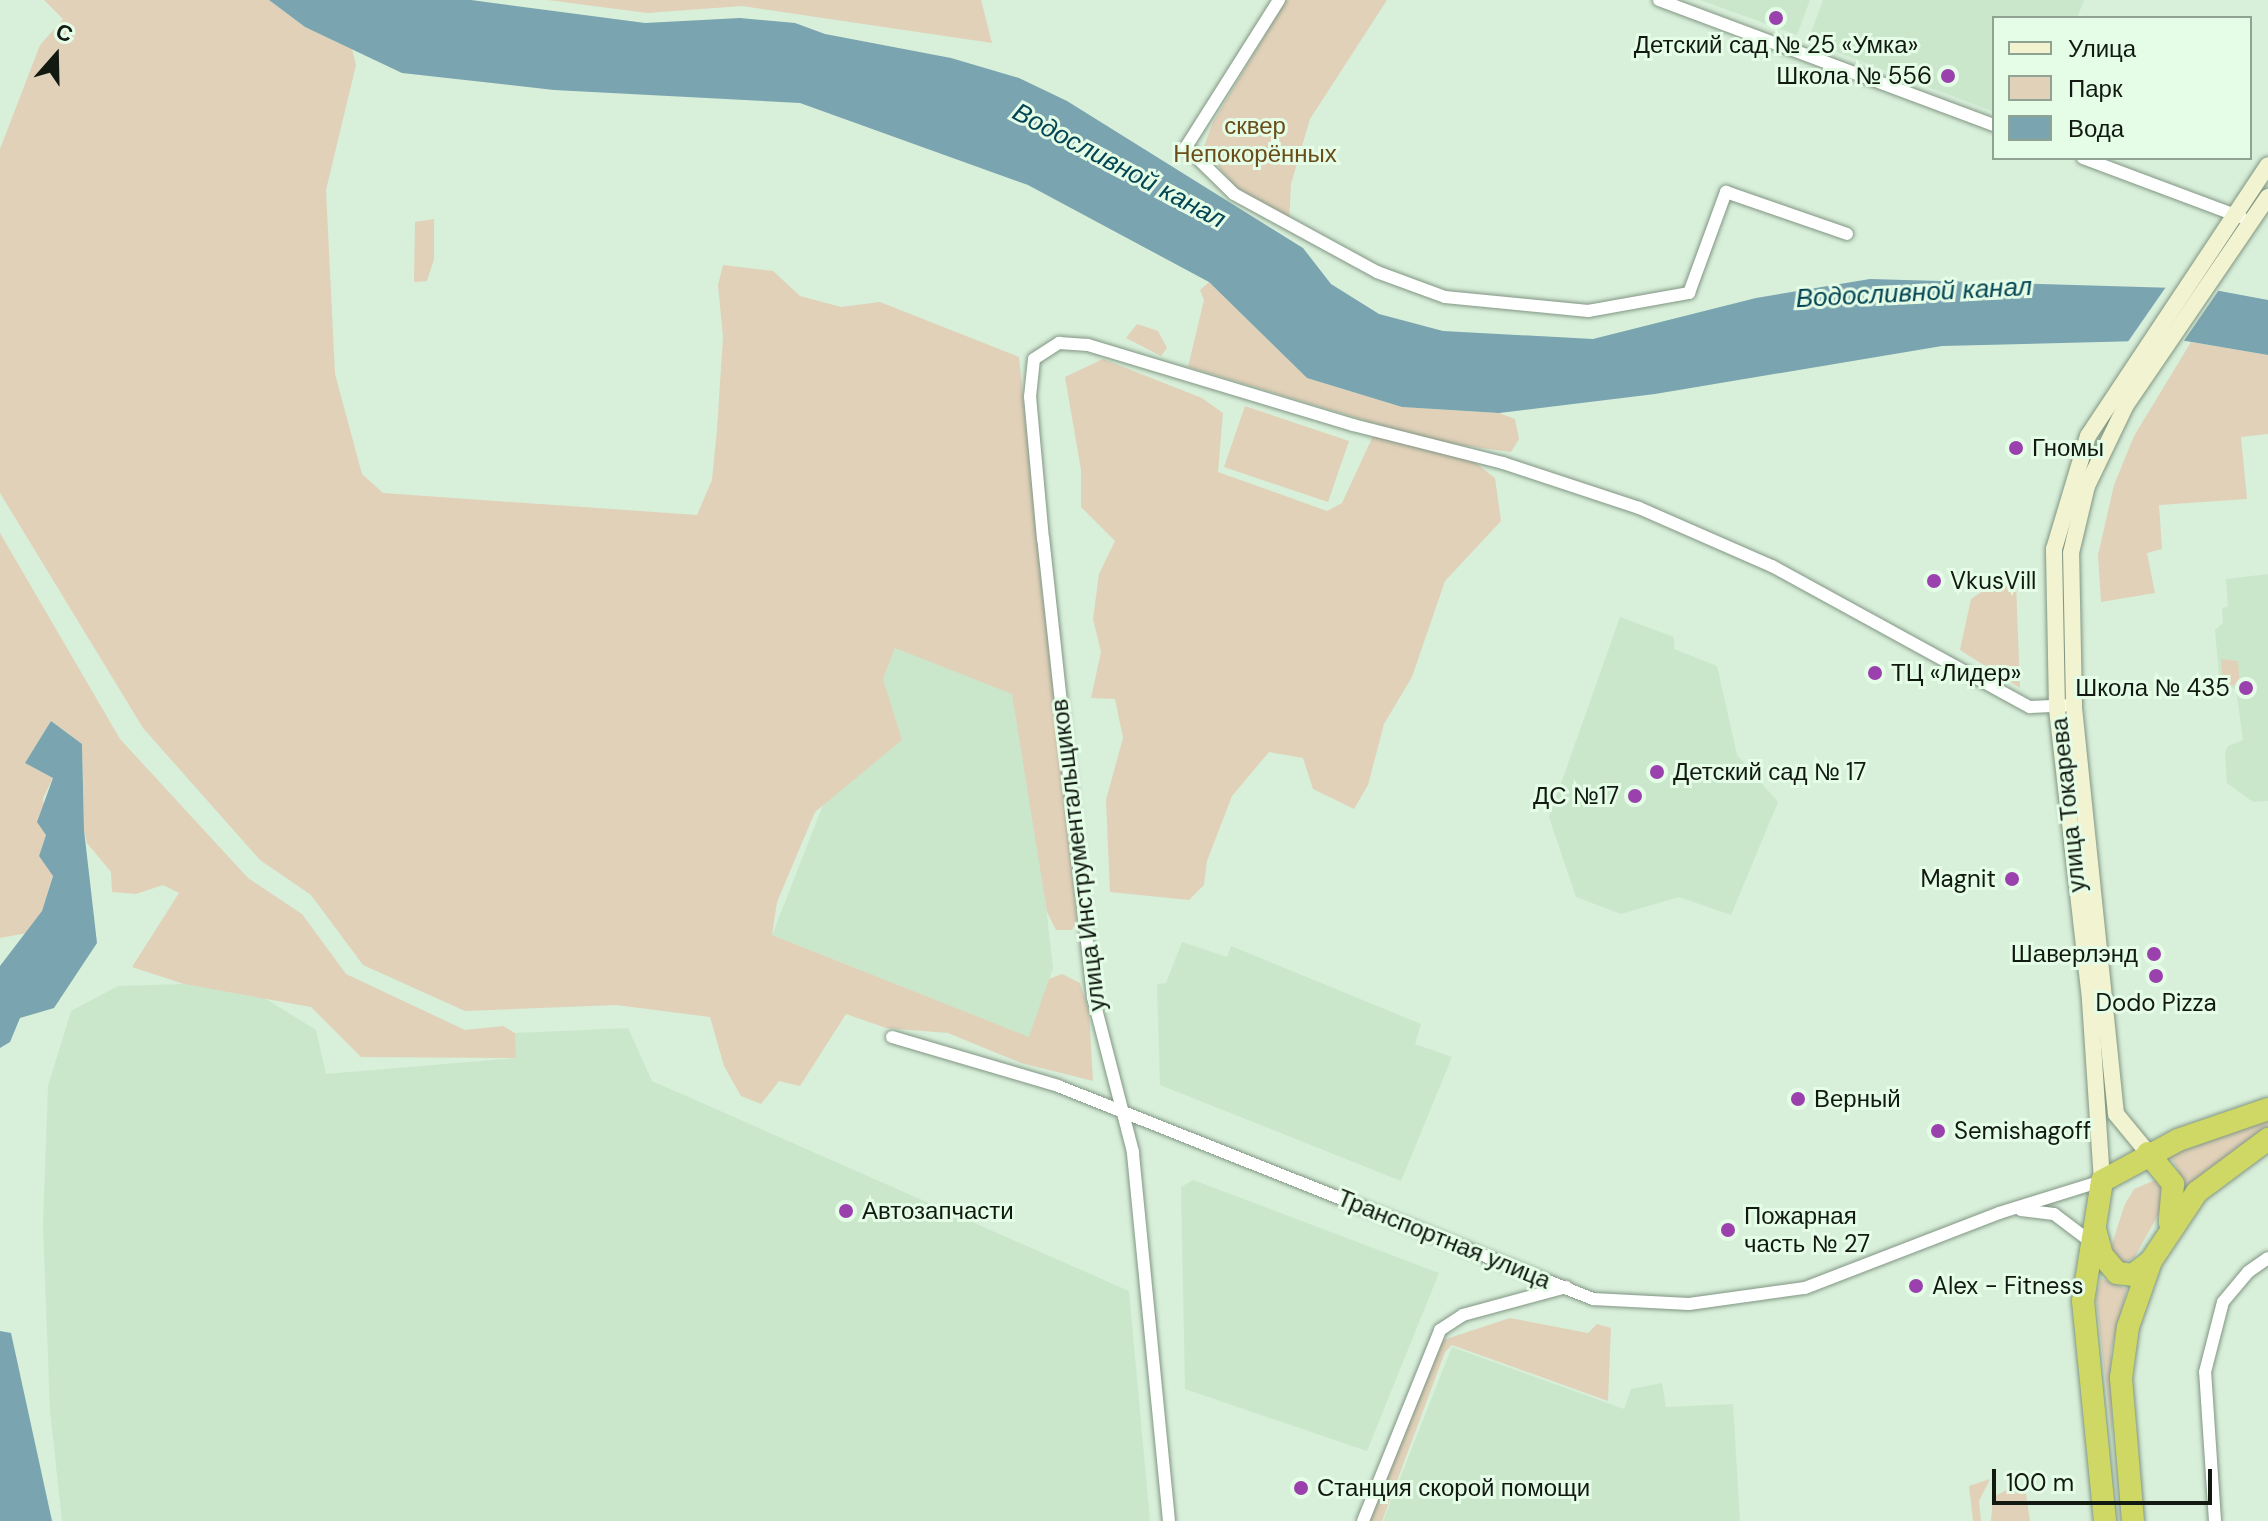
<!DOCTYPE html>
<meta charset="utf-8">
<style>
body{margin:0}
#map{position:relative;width:2268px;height:1521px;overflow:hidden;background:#d8efda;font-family:"DM Sans",sans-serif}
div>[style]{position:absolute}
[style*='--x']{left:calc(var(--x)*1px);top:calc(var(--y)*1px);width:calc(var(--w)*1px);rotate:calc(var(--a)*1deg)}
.built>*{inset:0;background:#cae7cc}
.green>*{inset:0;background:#e1d1b9}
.water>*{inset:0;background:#7aa4af}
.pier>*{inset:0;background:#d8efda}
.roads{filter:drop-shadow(0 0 2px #819683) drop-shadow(0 0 2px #819683)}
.street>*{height:12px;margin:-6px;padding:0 6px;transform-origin:6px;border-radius:6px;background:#fff}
.secondary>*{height:16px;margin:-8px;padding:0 8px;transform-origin:8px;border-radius:8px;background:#f1f3d1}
.highway>*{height:22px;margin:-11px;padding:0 11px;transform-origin:11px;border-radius:11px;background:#cfd865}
.dots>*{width:22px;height:22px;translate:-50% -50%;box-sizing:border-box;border:4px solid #e5fde7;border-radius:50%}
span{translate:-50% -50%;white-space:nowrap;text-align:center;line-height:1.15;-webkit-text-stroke:6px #e5fde7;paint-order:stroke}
.poi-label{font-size:24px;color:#111911}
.right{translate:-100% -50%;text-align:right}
.left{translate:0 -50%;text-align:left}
.park-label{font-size:24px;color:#6a4d18}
.street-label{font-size:24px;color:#111911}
.water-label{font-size:26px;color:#044553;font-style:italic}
.legend{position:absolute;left:1992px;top:16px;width:260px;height:144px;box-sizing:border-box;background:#e5fde7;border:2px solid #90a291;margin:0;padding:10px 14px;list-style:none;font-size:24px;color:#111911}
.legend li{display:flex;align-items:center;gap:16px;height:40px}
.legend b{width:40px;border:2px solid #90a291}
.north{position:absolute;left:16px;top:16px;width:80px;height:80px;-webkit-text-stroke:6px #e5fde7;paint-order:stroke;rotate:20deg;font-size:22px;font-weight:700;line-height:32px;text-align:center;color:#111911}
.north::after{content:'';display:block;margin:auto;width:28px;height:36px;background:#111911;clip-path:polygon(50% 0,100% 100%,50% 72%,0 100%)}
.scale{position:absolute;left:1992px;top:1469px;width:220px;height:36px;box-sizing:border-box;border:4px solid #111911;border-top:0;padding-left:10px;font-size:24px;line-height:28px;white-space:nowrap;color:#111911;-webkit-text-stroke:6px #e5fde7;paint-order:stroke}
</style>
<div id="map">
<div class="built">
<i style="clip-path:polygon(1700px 0,1810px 0,1797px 35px)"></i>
<i style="clip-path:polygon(1823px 0,2084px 0,2077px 18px,1994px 18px,1994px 112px,1808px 41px)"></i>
<i style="clip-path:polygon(2268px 574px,2268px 801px,2253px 802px,2227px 783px,2225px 753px,2228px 746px,2243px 740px,2236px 689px,2220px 686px,2215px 630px,2223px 623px,2222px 608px,2228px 607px,2226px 579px)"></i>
<i style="clip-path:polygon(1620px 617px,1674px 637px,1674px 649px,1717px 666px,1737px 755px,1778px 802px,1731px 915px,1679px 897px,1621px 914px,1576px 897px,1549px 817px)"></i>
<i style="clip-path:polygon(891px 632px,1021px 684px,1053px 968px,1030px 1038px,772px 935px)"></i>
<i style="clip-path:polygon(1182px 942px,1227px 957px,1231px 946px,1421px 1024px,1415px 1044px,1452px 1057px,1401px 1181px,1160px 1085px,1157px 984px,1166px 983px)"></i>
<i style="clip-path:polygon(184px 984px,261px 996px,316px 1030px,326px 1074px,515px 1058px,515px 1033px,628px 1028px,652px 1081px,1129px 1291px,1150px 1521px,62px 1521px,50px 1411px,43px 1227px,48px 1086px,71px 1011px,118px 986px)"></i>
<i style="clip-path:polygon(1193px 1180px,1439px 1273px,1367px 1451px,1185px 1389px,1181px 1187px)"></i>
<i style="clip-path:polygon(1452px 1347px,1624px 1409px,1631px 1389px,1662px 1383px,1666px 1407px,1733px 1404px,1740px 1521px,1383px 1521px)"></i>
</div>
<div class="green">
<i style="clip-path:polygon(44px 0,269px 0,305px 27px,352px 49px,356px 65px,326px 190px,335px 374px,362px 474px,383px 493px,697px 515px,712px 480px,717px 430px,723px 337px,718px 285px,723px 265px,773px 271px,800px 296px,841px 307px,880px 302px,1019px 357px,1077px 921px,1072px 930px,1056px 930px,1047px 912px,1012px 694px,895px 648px,883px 679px,902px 740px,815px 812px,777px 902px,772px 935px,1029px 1037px,1049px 979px,1062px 974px,1080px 983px,1089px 1012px,1093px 1081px,1021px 1063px,948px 1033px,886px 1028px,846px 1014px,800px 1086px,779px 1081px,761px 1104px,741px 1096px,724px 1066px,710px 1017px,616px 1005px,465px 1011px,363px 965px,311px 895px,260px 860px,143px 728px,0 493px,0 149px,40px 45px,63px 19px)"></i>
<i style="clip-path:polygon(548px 0,981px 0,992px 43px,742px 6px,647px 13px)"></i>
<i style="clip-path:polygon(1286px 0,1387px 0,1310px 119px,1291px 184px,1289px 222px,1235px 186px,1203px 149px,1213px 122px)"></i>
<i style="clip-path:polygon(434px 219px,434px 259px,427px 281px,414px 282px,415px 222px)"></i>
<i style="clip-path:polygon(1209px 282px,1307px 378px,1402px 407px,1499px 413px,1515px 419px,1519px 439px,1511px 452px,1437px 442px,1188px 367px,1204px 300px,1200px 290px)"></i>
<i style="clip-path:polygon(1137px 324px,1158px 331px,1167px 348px,1161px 356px,1126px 338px)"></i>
<i style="clip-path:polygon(2191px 342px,2268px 355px,2268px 434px,2241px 437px,2247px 499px,2159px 505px,2162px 549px,2147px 553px,2155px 593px,2101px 602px,2098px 555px,2114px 485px,2134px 436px)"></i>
<i style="clip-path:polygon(1103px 359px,1202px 398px,1223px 413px,1218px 472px,1327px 511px,1342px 503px,1373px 436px,1472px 460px,1495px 478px,1501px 521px,1445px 581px,1412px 677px,1384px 724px,1368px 785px,1354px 809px,1313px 789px,1303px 758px,1269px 752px,1232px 796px,1207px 861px,1204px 885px,1189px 900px,1110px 892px,1106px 800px,1123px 738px,1115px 699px,1091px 698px,1101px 652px,1093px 619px,1099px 574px,1115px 541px,1081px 507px,1081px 470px,1065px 377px)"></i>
<i style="clip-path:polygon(1245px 406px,1349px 441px,1328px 502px,1224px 467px)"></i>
<i style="clip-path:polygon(0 533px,120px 739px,248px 878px,302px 914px,346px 974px,465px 1030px,503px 1026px,515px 1033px,516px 1058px,361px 1057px,311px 1007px,184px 984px,132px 967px,179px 893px,163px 885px,136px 894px,112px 892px,111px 872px,87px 843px,84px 830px,82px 744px,51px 721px,25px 763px,53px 778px,43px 798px,46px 835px,39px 856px,53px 875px,42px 911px,27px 933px,0 938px)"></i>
<i style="clip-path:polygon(1998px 581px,2016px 583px,2020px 688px,1960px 650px,1971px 599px)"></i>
<i style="clip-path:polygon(2221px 659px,2238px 661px,2240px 686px,2223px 684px)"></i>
<i style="clip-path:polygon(2268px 1119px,2268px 1128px,2187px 1188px,2170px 1155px)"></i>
<i style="clip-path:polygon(2158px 1179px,2167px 1199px,2134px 1258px,2119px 1265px,2111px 1247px,2125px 1204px,2134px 1189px)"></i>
<i style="clip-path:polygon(2101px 1278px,2127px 1289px,2111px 1351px,2112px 1436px,2096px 1297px)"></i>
<i style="clip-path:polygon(1510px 1318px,1588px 1333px,1597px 1324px,1611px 1328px,1608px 1401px,1452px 1345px,1445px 1352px,1382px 1521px,1364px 1521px,1440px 1341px)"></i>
<i style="clip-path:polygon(1990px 1479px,1979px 1501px,1981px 1521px,1973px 1521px,1969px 1486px)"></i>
<i style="clip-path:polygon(2012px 1487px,2026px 1494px,2030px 1521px,1991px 1521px,1993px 1497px)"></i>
</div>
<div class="water">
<i style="clip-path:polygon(269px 0,471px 0,645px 23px,740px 18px,795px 23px,825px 34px,951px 58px,1019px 78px,1067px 101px,1303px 248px,1331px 284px,1379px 314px,1443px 331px,1593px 339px,1756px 298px,1870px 279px,2209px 289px,2268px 300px,2268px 355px,2180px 340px,1942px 346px,1655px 394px,1499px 413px,1402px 407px,1307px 378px,1209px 282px,1028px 185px,800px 103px,554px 90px,402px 73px,305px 27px)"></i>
<i style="clip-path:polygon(51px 721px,82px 744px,84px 830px,97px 943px,54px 1008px,20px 1018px,10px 1042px,0 1048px,0 966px,42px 911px,53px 876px,39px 856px,46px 835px,37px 822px,53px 778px,25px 763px)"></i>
<i style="clip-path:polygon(0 1331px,11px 1333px,52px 1521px,0 1521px)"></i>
</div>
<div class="pier">
<i style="clip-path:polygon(2168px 284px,2221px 287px,2181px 345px,2125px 346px)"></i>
</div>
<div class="roads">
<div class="street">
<i style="--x:1279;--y:0;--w:174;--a:122.3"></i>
<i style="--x:1186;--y:147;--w:67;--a:44.4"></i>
<i style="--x:1234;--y:194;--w:163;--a:28.6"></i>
<i style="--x:1377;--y:272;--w:72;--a:20.2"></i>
<i style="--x:1445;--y:297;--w:144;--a:5.6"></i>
<i style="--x:1588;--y:311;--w:103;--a:-10.1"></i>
<i style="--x:1689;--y:293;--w:108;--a:-69.9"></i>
<i style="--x:1726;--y:192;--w:128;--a:19.1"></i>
<i style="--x:1659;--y:0;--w:358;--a:20.5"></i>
<i style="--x:2083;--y:158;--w:169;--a:20.5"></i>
<i style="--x:892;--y:1037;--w:173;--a:16.4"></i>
<i style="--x:1058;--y:1086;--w:576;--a:21.71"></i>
<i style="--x:1593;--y:1299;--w:96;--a:3"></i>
<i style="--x:1689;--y:1304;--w:117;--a:-7.9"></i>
<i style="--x:1805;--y:1288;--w:208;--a:-21.1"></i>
<i style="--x:1999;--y:1213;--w:108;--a:-17.3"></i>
<i style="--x:2021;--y:1210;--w:33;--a:7"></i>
<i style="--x:2054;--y:1214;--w:46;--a:37.1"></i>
<i style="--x:1169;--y:1521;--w:371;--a:-95.6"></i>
<i style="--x:1133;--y:1152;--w:160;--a:-104.5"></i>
<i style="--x:1093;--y:997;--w:461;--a:-96.2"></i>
<i style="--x:1043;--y:539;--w:143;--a:-95.2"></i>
<i style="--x:1030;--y:397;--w:38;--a:-84"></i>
<i style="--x:1034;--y:359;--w:30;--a:-33"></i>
<i style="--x:1059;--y:343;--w:29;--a:4"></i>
<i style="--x:1088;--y:345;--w:277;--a:16.8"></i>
<i style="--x:1353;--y:425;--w:155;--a:14.2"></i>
<i style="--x:1503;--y:463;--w:143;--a:18.3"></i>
<i style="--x:1639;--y:508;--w:145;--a:23.6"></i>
<i style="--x:1772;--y:566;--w:294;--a:28.7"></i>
<i style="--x:2030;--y:707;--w:44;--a:-2.6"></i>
<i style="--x:1363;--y:1521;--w:206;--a:-68"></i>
<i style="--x:1440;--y:1330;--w:27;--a:-33"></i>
<i style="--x:1463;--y:1315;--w:107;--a:-15.2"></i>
<i style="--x:2215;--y:1521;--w:149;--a:-93.8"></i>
<i style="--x:2205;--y:1372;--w:72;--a:-75.6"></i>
<i style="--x:2223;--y:1302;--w:39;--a:-50"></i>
<i style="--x:2248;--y:1272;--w:24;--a:-35"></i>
</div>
<div class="secondary">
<i style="--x:2148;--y:1153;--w:50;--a:-129.4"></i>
<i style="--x:2116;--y:1114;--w:411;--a:-95.9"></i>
<i style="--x:2074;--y:705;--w:152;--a:-91.1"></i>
<i style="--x:2071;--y:553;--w:69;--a:-76.6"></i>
<i style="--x:2087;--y:486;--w:90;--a:-64.3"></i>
<i style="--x:2126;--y:405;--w:252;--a:-55.7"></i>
<i style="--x:2102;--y:1181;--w:182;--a:-93.8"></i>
<i style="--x:2090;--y:999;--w:293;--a:-96.5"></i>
<i style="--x:2057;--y:708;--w:159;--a:-91.1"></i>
<i style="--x:2054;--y:549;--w:118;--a:-73.3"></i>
<i style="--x:2088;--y:436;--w:325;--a:-56.4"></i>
</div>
<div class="highway">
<i style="--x:2148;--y:1153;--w:40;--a:51"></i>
<i style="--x:2173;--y:1184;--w:38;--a:95"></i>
<i style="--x:2095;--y:1229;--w:27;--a:75"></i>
<i style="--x:2102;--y:1255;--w:23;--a:50"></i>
<i style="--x:2117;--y:1273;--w:16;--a:7"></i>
<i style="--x:2133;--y:1275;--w:23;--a:-38"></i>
<i style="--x:2105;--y:1521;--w:221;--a:-95.7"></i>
<i style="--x:2083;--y:1301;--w:121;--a:-81"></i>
<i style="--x:2102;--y:1181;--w:86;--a:-28.3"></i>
<i style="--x:2178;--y:1140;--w:95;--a:-19"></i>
<i style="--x:2133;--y:1521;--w:144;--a:-94.8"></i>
<i style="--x:2121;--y:1378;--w:51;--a:-82.2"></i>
<i style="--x:2128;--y:1327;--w:70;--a:-70.8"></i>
<i style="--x:2151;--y:1261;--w:83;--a:-56.3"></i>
<i style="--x:2197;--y:1192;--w:89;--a:-36.7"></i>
</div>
</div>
<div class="dots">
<i style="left:1776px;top:18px;background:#9a41ad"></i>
<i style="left:1948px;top:76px;background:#9a41ad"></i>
<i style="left:2016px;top:448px;background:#9a41ad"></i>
<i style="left:1934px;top:581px;background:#9a41ad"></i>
<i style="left:1875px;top:673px;background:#9a41ad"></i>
<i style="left:2246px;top:688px;background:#9a41ad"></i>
<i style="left:1657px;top:772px;background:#9a41ad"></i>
<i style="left:1635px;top:796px;background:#9a41ad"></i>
<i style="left:2012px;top:879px;background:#9a41ad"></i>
<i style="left:2154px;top:954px;background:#9a41ad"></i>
<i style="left:2156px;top:976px;background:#9a41ad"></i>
<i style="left:1798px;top:1099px;background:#9a41ad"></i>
<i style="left:1938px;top:1131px;background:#9a41ad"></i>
<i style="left:846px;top:1211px;background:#9a41ad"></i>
<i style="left:1728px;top:1230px;background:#9a41ad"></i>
<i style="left:1916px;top:1286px;background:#9a41ad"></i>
<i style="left:1301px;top:1488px;background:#9a41ad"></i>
</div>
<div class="poi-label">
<span style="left:1776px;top:45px">Детский сад № 25 «Умка»</span>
<span class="right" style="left:1932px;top:76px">Школа № 556</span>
<span class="left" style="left:2032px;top:448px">Гномы</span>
<span class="left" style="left:1950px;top:581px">VkusVill</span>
<span class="left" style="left:1891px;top:673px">ТЦ «Лидер»</span>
<span class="right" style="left:2230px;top:688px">Школа № 435</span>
<span class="left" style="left:1673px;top:772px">Детский сад № 17</span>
<span class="right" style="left:1619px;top:796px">ДС №17</span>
<span class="right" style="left:1996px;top:879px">Magnit</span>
<span class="right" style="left:2138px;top:954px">Шаверлэнд</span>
<span style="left:2156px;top:1003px">Dodo Pizza</span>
<span class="left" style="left:1814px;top:1099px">Верный</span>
<span class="left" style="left:1954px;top:1131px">Semishagoff</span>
<span class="left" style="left:862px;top:1211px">Автозапчасти</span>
<span class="left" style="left:1744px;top:1230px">Пожарная<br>часть № 27</span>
<span class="left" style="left:1932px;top:1286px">Alex - Fitness</span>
<span class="left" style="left:1317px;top:1488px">Станция скорой помощи</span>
</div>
<div class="park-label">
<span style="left:1255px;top:140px">сквер<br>Непокорённых</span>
</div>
<div class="street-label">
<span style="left:2068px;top:805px;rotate:-96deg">улица Токарева</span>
<span style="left:1078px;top:855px;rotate:-97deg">улица Инструментальщиков</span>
<span style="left:1444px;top:1239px;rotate:22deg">Транспортная улица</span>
</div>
<div class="water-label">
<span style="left:1119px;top:166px;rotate:28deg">Водосливной канал</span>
<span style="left:1914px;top:293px;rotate:-3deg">Водосливной канал</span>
</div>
<ul class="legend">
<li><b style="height:10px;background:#f1f3d1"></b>Улица</li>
<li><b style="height:22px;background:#e1d1b9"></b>Парк</li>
<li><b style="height:22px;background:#7aa4af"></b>Вода</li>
</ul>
<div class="north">С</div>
<div class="scale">100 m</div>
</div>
